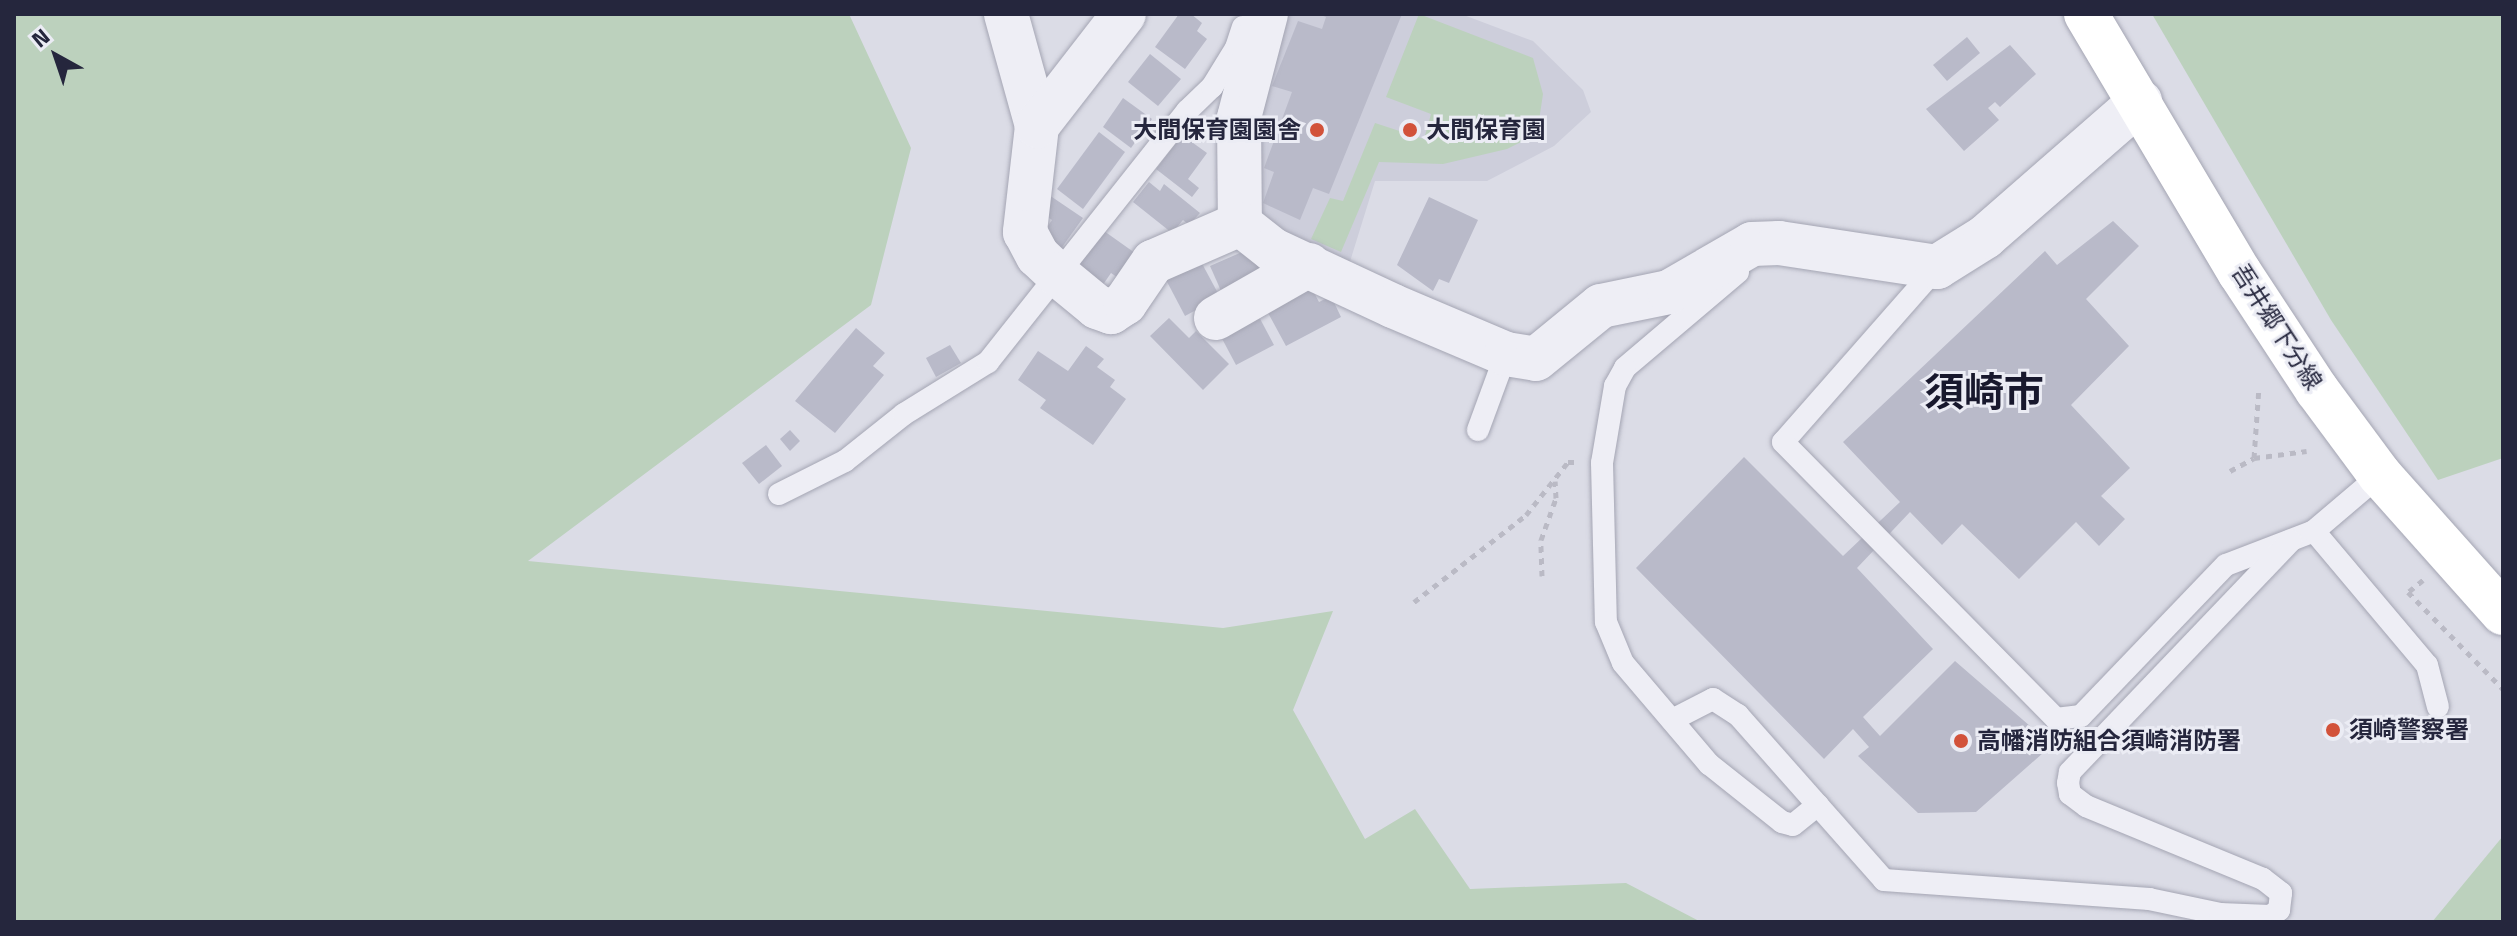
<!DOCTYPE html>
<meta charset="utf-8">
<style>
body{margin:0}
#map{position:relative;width:2517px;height:936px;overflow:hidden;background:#dbdce6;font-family:"Titillium Web","Noto Sans JP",sans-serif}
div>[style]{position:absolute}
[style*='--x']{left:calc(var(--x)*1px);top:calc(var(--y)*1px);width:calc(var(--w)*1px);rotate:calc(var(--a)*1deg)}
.built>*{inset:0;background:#cdcedb}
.green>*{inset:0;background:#bcd1bd}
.building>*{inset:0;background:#b9bac9}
.path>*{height:5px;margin-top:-2.5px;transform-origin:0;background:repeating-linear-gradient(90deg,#babac5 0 6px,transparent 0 12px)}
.roads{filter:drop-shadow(0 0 2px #a4a5b3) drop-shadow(0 0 2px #a4a5b3)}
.service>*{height:22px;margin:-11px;padding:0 11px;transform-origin:11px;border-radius:11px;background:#eeeef5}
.minor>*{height:44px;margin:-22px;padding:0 22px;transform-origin:22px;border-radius:22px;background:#eeeef5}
.secondary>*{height:44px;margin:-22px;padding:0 22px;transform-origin:22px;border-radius:22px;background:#fff}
.dots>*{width:22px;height:22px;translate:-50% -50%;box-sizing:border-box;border:4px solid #ebecf4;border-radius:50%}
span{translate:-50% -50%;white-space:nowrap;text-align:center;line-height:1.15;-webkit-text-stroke:6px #ebecf4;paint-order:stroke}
.poi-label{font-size:24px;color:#25263d;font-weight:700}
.right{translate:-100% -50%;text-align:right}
.left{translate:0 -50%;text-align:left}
.street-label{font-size:24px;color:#25263d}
.town-label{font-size:40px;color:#18182d;font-weight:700}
.frame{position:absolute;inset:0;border:16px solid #25263d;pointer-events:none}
.north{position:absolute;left:16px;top:16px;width:80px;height:80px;-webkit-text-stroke:6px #ebecf4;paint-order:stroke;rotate:320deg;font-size:22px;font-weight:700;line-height:32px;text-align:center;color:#25263d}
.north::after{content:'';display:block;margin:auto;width:28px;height:36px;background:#25263d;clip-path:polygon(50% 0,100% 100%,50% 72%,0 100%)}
</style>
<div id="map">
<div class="built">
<i style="clip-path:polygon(1289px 14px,1461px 14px,1533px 41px,1583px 90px,1591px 112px,1554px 146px,1487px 181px,1375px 181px,1348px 268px,1255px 221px,1250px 115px)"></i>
</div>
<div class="green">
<i style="clip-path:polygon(14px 14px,849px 14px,911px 148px,871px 305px,528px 561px,1223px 628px,1333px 611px,1293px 710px,1365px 839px,1415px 809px,1470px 889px,1626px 883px,1701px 922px,14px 922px)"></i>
<i style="clip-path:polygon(1419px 14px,1533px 58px,1543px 94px,1537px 134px,1507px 149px,1443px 164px,1379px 162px,1341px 252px,1311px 239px,1330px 198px,1343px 201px,1375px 123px,1424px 139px,1431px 114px,1386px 97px)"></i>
<i style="clip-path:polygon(2152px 14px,2503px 14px,2503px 458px,2438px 480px,2331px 320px)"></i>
<i style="clip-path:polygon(2503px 836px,2503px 922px,2432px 922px)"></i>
</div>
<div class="building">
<i style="clip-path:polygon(1179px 14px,1191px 14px,1202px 23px,1197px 31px,1207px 39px,1185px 69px,1155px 47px)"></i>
<i style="clip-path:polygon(1318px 14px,1402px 14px,1329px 194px,1313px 188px,1300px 220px,1263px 203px,1274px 172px,1264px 168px,1292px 92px,1272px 86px,1298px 21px,1322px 29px,1326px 17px)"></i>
<i style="clip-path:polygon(1967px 37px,1980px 53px,1947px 81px,1933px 65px)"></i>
<i style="clip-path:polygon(2010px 45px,2036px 74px,2000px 107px,1995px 102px,1988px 108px,1999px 120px,1964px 151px,1926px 109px)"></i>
<i style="clip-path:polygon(1150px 54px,1181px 79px,1158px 106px,1128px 82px)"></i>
<i style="clip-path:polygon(1123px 98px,1152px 119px,1131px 148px,1103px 127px)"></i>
<i style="clip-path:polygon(1099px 132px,1125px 152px,1083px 209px,1057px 189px)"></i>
<i style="clip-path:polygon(1182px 135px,1207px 153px,1188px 179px,1199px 188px,1192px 197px,1156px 169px)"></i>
<i style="clip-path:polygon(1149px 182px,1160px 191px,1164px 184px,1200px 213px,1189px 225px,1183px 220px,1172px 233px,1133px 202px)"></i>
<i style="clip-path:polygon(1049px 195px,1083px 218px,1060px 250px,1041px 236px,1052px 220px,1038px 211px)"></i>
<i style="clip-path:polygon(1429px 197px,1478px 220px,1449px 283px,1439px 279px,1433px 291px,1397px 265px)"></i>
<i style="clip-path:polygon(2113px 221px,2139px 246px,2086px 299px,2129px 346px,2071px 405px,2130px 468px,2101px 496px,2125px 519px,2099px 546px,2076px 522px,2019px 579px,1962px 524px,1942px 545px,1910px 512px,1857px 568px,1933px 649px,1863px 717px,1880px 736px,1955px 661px,2052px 745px,1976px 812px,1918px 813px,1858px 756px,1869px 747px,1853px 729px,1824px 759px,1636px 568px,1744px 457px,1843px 556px,1900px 502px,1843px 442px,2045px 251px,2057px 265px)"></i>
<i style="clip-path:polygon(1104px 231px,1135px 253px,1117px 277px,1111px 273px,1100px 289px,1075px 271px)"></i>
<i style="clip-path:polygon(1242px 252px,1271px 271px,1222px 293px,1210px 266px)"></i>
<i style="clip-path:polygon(1199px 258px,1220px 297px,1185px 316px,1164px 276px)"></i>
<i style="clip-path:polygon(1311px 287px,1319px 302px,1331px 296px,1341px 317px,1286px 346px,1267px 311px)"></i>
<i style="clip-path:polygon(1257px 313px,1274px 345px,1236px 365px,1219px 333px)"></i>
<i style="clip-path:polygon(1169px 318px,1189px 338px,1196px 331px,1229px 364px,1203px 390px,1150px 336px)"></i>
<i style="clip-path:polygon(856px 328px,885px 353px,873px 366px,884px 375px,835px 433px,795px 401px)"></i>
<i style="clip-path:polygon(950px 345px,961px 363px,936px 377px,926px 358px)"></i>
<i style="clip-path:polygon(1086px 346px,1104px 359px,1097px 367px,1115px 380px,1110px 387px,1126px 399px,1093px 445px,1040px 408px,1046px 400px,1018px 380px,1038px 351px,1068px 371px)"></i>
<i style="clip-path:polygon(790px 430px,800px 441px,790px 451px,780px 439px)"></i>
<i style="clip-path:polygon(766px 445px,782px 466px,759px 484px,742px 463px)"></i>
</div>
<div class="path">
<i style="--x:2254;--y:458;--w:71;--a:-86"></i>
<i style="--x:2230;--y:471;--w:27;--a:-28"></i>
<i style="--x:2254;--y:458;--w:53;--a:-7.5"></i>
<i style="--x:1542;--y:576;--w:36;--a:-92"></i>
<i style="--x:1541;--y:540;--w:45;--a:-70.3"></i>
<i style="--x:1556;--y:498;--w:17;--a:-93"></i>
<i style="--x:2423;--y:580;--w:19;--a:141"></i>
<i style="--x:2408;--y:592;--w:136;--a:45.6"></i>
<i style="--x:1414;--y:602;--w:142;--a:-37.8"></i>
<i style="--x:1526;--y:515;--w:68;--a:-51.6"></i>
<i style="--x:1568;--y:462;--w:6;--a:0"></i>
</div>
<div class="roads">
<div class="service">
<i style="--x:1937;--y:267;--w:233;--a:131.3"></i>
<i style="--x:1783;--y:442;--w:389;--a:45.4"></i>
<i style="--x:2056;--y:719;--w:25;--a:-7"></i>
<i style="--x:2081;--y:716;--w:209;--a:-46.2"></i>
<i style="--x:2226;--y:565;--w:94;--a:-21.1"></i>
<i style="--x:2314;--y:531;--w:87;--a:-40.3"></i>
<i style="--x:1738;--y:272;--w:148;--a:139.7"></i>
<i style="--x:1625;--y:368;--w:21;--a:119"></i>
<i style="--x:1615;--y:386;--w:78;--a:99.6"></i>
<i style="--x:1602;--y:463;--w:159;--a:88.6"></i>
<i style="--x:1606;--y:622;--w:44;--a:67.5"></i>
<i style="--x:1623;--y:663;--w:133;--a:49.6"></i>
<i style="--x:1709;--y:764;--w:93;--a:38.5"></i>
<i style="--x:1782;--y:822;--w:11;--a:15"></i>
<i style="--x:1793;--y:825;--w:32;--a:-39"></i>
<i style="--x:1478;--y:430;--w:81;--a:-69.8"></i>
<i style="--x:779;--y:494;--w:74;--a:-26.6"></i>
<i style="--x:845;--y:461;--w:75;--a:-38.5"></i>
<i style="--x:904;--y:414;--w:99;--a:-31.8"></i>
<i style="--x:988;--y:362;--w:320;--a:-51.6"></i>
<i style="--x:1187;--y:111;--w:35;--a:-44"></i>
<i style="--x:1212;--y:87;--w:46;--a:-58.4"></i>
<i style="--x:1236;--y:48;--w:22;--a:-72"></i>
<i style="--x:2314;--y:531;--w:175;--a:49.9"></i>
<i style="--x:2427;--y:665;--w:43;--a:75.3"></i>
<i style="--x:1672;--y:720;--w:46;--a:-27.1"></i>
<i style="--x:1713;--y:699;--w:30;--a:33"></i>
<i style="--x:1738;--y:715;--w:220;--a:48.5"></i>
<i style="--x:1884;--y:880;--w:266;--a:4.1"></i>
<i style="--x:2149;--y:899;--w:73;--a:11.9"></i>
<i style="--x:2220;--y:914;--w:50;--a:2.3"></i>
<i style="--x:2270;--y:916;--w:11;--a:-34"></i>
<i style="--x:2279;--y:910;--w:17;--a:-83"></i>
<i style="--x:2281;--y:893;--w:23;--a:-142"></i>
<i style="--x:2263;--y:879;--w:191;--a:-157.6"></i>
<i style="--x:2086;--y:806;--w:20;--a:-143"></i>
<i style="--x:2070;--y:794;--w:11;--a:-100"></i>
<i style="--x:2068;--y:783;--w:11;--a:-80"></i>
<i style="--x:2070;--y:772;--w:320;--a:-46.3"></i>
</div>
<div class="minor">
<i style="--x:1006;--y:14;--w:116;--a:74.5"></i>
<i style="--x:1037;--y:126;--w:107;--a:96.5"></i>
<i style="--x:1025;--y:232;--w:27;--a:62"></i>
<i style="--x:1038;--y:256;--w:26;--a:43"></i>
<i style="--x:1057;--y:274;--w:52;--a:39.5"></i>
<i style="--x:1097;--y:307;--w:15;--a:20"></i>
<i style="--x:1111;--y:312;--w:17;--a:-33"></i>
<i style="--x:1125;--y:303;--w:50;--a:-55.7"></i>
<i style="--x:1153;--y:262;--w:95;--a:-23.6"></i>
<i style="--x:1266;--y:14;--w:107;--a:104.6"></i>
<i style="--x:1239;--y:118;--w:106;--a:89.5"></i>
<i style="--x:1240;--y:224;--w:42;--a:38.2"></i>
<i style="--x:1273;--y:250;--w:132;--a:25"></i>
<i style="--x:1393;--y:306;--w:123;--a:23"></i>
<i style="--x:1506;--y:354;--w:30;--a:9"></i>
<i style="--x:1536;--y:359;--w:84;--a:-39.2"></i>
<i style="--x:1601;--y:306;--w:69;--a:-11.6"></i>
<i style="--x:1669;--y:292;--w:96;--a:-30"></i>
<i style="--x:1752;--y:244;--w:27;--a:-2"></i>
<i style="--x:1779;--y:243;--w:160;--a:8.6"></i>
<i style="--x:1937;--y:267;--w:57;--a:-32"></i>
<i style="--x:1985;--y:237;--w:206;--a:-41.1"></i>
<i style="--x:1037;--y:126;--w:142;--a:-52.2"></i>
<i style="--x:1216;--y:318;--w:107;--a:-29.7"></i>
</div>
<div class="secondary">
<i style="--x:2086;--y:14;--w:301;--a:59.3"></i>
<i style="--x:2240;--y:273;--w:140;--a:56.7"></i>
<i style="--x:2317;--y:390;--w:106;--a:53.5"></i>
<i style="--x:2380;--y:475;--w:185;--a:48.3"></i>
</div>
</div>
<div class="dots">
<i style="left:1317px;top:130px;background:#d2523a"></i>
<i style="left:1410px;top:130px;background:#d2523a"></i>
<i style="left:2333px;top:730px;background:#d2523a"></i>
<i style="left:1961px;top:741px;background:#d2523a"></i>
</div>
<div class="poi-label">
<span class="right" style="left:1301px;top:130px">大間保育園園舎</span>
<span class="left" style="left:1426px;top:130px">大間保育園</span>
<span class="left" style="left:2349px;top:730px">須崎警察署</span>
<span class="left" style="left:1977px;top:741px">高幡消防組合須崎消防署</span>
</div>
<div class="street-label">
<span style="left:2277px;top:327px;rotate:57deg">吾井郷下分線</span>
</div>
<div class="town-label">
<span style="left:1984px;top:392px">須崎市</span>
</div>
<div class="frame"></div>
<div class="north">N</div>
</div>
